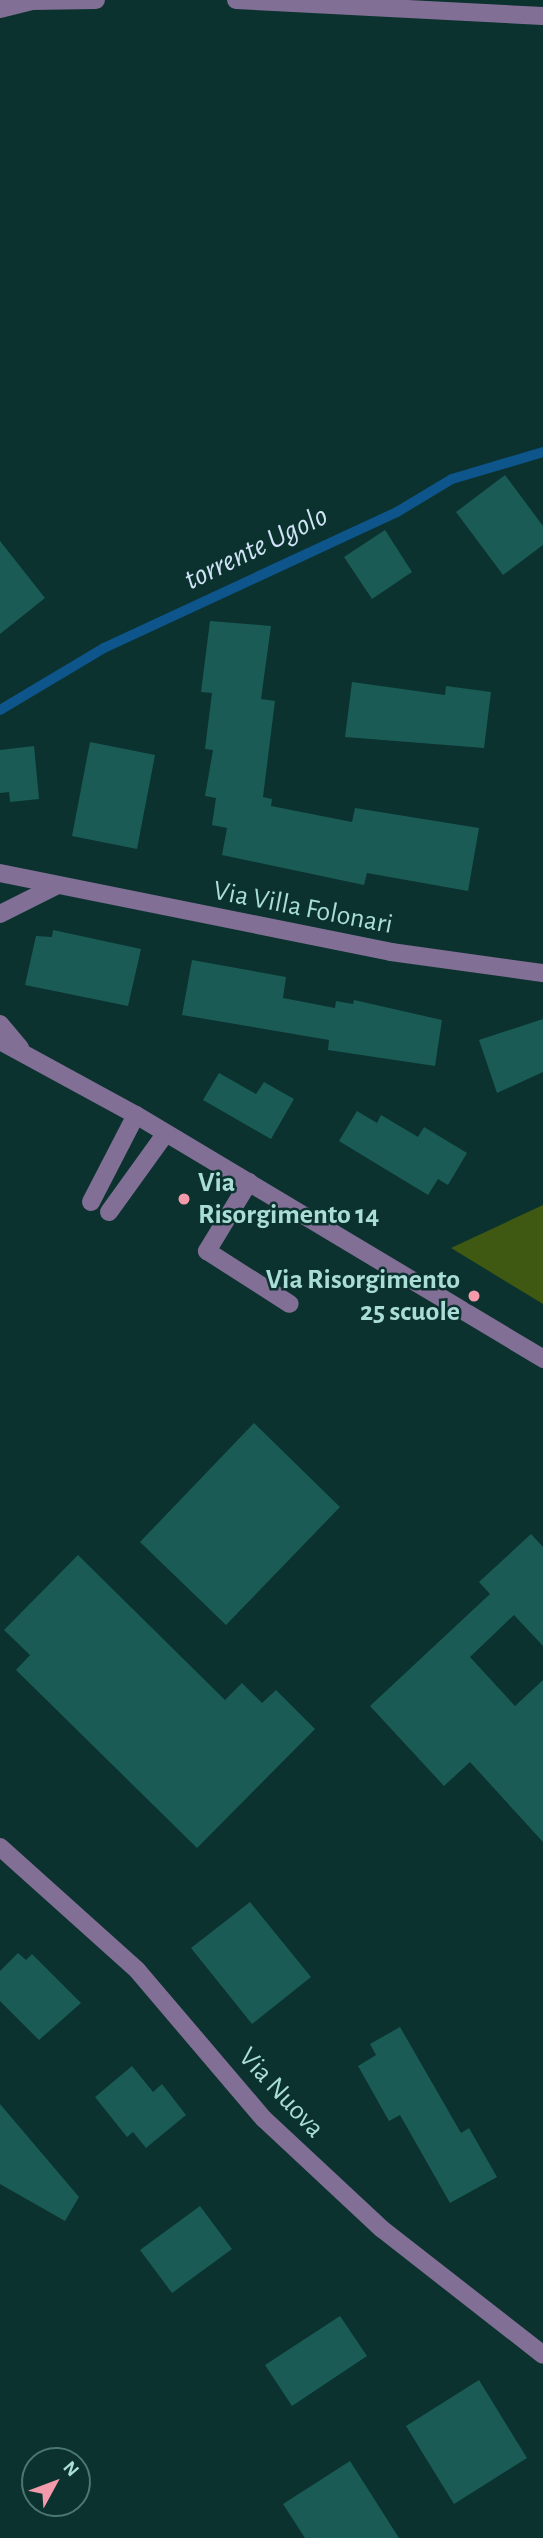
<!DOCTYPE html>
<style>
body{margin:0}
#map{position:relative;width:543px;height:2538px;overflow:hidden;background:#0b322f;font-family:"Alegreya Sans",sans-serif}
div>[style]{position:absolute}
[style*='--x']{left:calc(var(--x)*1px);top:calc(var(--y)*1px);width:calc(var(--w)*1px);rotate:calc(var(--a)*1deg)}
.green>*{inset:0;background:#405912}
.stream>*{height:10px;margin:-5px;padding:0 5px;transform-origin:5px;border-radius:5px;background:#0d558b}
.building>*{inset:0;background:#1a5b56}
.minor>*{height:18px;margin:-9px;padding:0 9px;transform-origin:9px;border-radius:9px;background:#826f95}
.dots>*{width:19px;height:19px;translate:-50% -50%;box-sizing:border-box;border:4px solid #0b322f;border-radius:50%}
span{translate:-50% -50%;white-space:nowrap;text-align:center;line-height:1.15;-webkit-text-stroke:5px #0b322f;paint-order:stroke}
.street-label{font-size:28px;color:#aaddd7}
.poi-label{font-size:28px;color:#aaddd7;font-weight:700}
.left{translate:0 -50%;text-align:left}
.right{translate:-100% -50%;text-align:right}
.water-label{font-size:30px;color:#d1e4f7;font-style:italic}
.north{position:absolute;left:21px;top:2447px;width:70px;height:70px;box-sizing:border-box;background:#0b322f;border:2px solid #4b7672;border-radius:50%;rotate:49deg;font-size:19px;font-weight:700;line-height:28px;text-align:center;color:#aaddd7}
.north::after{content:'';display:block;margin:auto;width:24px;height:32px;background:#f39aab;clip-path:polygon(50% 0,100% 100%,50% 72%,0 100%)}
</style>
<div id="map">
<div class="green">
<i style="clip-path:polygon(543px 1205px,543px 1304px,451px 1248px)"></i>
</div>
<div class="stream">
<i style="--x:0;--y:710;--w:121;--a:-30.8"></i>
<i style="--x:104;--y:648;--w:323;--a:-24.9"></i>
<i style="--x:397;--y:512;--w:64;--a:-31"></i>
<i style="--x:452;--y:479;--w:95;--a:-16.5"></i>
</div>
<div class="building">
<i style="clip-path:polygon(505px 475px,543px 526px,543px 545px,503px 575px,456px 512px)"></i>
<i style="clip-path:polygon(385px 530px,412px 572px,372px 599px,344px 557px)"></i>
<i style="clip-path:polygon(0 541px,45px 598px,0 634px)"></i>
<i style="clip-path:polygon(210px 621px,271px 626px,261px 699px,275px 701px,263px 797px,272px 799px,271px 806px,352px 822px,355px 808px,479px 828px,468px 891px,367px 873px,364px 885px,222px 855px,227px 828px,212px 825px,216px 798px,205px 796px,213px 750px,205px 749px,212px 693px,201px 692px)"></i>
<i style="clip-path:polygon(352px 682px,445px 695px,446px 686px,491px 692px,484px 748px,345px 737px)"></i>
<i style="clip-path:polygon(90px 742px,155px 755px,137px 849px,72px 836px)"></i>
<i style="clip-path:polygon(34px 746px,39px 799px,10px 802px,9px 792px,0 793px,0 750px)"></i>
<i style="clip-path:polygon(53px 930px,141px 949px,128px 1006px,25px 985px,36px 936px,52px 937px)"></i>
<i style="clip-path:polygon(192px 960px,286px 977px,283px 998px,335px 1008px,336px 1001px,353px 1004px,354px 1000px,442px 1020px,435px 1066px,328px 1050px,329px 1040px,182px 1015px)"></i>
<i style="clip-path:polygon(543px 1019px,543px 1072px,497px 1093px,479px 1040px)"></i>
<i style="clip-path:polygon(219px 1073px,256px 1094px,264px 1082px,294px 1099px,271px 1139px,203px 1100px)"></i>
<i style="clip-path:polygon(357px 1111px,377px 1123px,381px 1115px,418px 1137px,424px 1127px,467px 1153px,448px 1185px,438px 1179px,428px 1195px,339px 1141px)"></i>
<i style="clip-path:polygon(254px 1423px,340px 1507px,226px 1625px,140px 1542px)"></i>
<i style="clip-path:polygon(531px 1534px,543px 1547px,543px 1646px,514px 1615px,470px 1657px,515px 1706px,543px 1680px,543px 1842px,470px 1762px,444px 1786px,370px 1706px,490px 1594px,479px 1582px)"></i>
<i style="clip-path:polygon(78px 1555px,225px 1700px,242px 1683px,262px 1703px,276px 1690px,315px 1729px,197px 1848px,16px 1670px,30px 1655px,4px 1630px)"></i>
<i style="clip-path:polygon(250px 1902px,311px 1977px,252px 2024px,191px 1948px)"></i>
<i style="clip-path:polygon(18px 1953px,26px 1960px,32px 1954px,81px 2003px,39px 2040px,0 2001px,0 1971px)"></i>
<i style="clip-path:polygon(400px 2027px,461px 2133px,469px 2128px,497px 2177px,450px 2203px,400px 2115px,389px 2121px,358px 2066px,376px 2055px,370px 2044px)"></i>
<i style="clip-path:polygon(132px 2066px,153px 2092px,162px 2084px,186px 2115px,146px 2148px,133px 2132px,127px 2137px,95px 2097px)"></i>
<i style="clip-path:polygon(0 2104px,79px 2197px,65px 2221px,0 2184px)"></i>
<i style="clip-path:polygon(200px 2206px,232px 2249px,172px 2293px,140px 2250px)"></i>
<i style="clip-path:polygon(340px 2316px,367px 2356px,292px 2406px,265px 2365px)"></i>
<i style="clip-path:polygon(479px 2380px,527px 2458px,454px 2504px,406px 2426px)"></i>
<i style="clip-path:polygon(350px 2461px,399px 2538px,305px 2538px,283px 2504px)"></i>
</div>
<div class="minor">
<i style="--x:236;--y:0;--w:307;--a:3"></i>
<i style="--x:0;--y:9;--w:32;--a:-14"></i>
<i style="--x:31;--y:1;--w:65;--a:-0.9"></i>
<i style="--x:0;--y:873;--w:399;--a:11.4"></i>
<i style="--x:391;--y:952;--w:153;--a:7.9"></i>
<i style="--x:0;--y:914;--w:63;--a:-26.6"></i>
<i style="--x:0;--y:1024;--w:31;--a:50"></i>
<i style="--x:0;--y:1041;--w:155;--a:28.6"></i>
<i style="--x:136;--y:1115;--w:475;--a:30.9"></i>
<i style="--x:249;--y:1182;--w:81;--a:121.3"></i>
<i style="--x:207;--y:1251;--w:98;--a:32.6"></i>
<i style="--x:91;--y:1202;--w:98;--a:-62.7"></i>
<i style="--x:109;--y:1212;--w:97;--a:-54.2"></i>
<i style="--x:0;--y:1847;--w:184;--a:41.9"></i>
<i style="--x:137;--y:1970;--w:196;--a:49.6"></i>
<i style="--x:264;--y:2119;--w:161;--a:43"></i>
<i style="--x:382;--y:2229;--w:204;--a:38"></i>
</div>
<div class="dots">
<i style="left:184px;top:1199px;background:#f39aab"></i>
<i style="left:474px;top:1296px;background:#f39aab"></i>
</div>
<div class="street-label">
<span style="left:303px;top:908px;rotate:11deg">Via Villa Folonari</span>
<span style="left:281px;top:2093px;rotate:47deg">Via Nuova</span>
</div>
<div class="poi-label">
<span class="left" style="left:198px;top:1199px">Via<br>Risorgimento 14</span>
<span class="right" style="left:460px;top:1296px">Via Risorgimento<br>25 scuole</span>
</div>
<div class="water-label">
<span style="left:256px;top:548px;rotate:-26deg">torrente Ugolo</span>
</div>
<div class="north">N</div>
</div>
